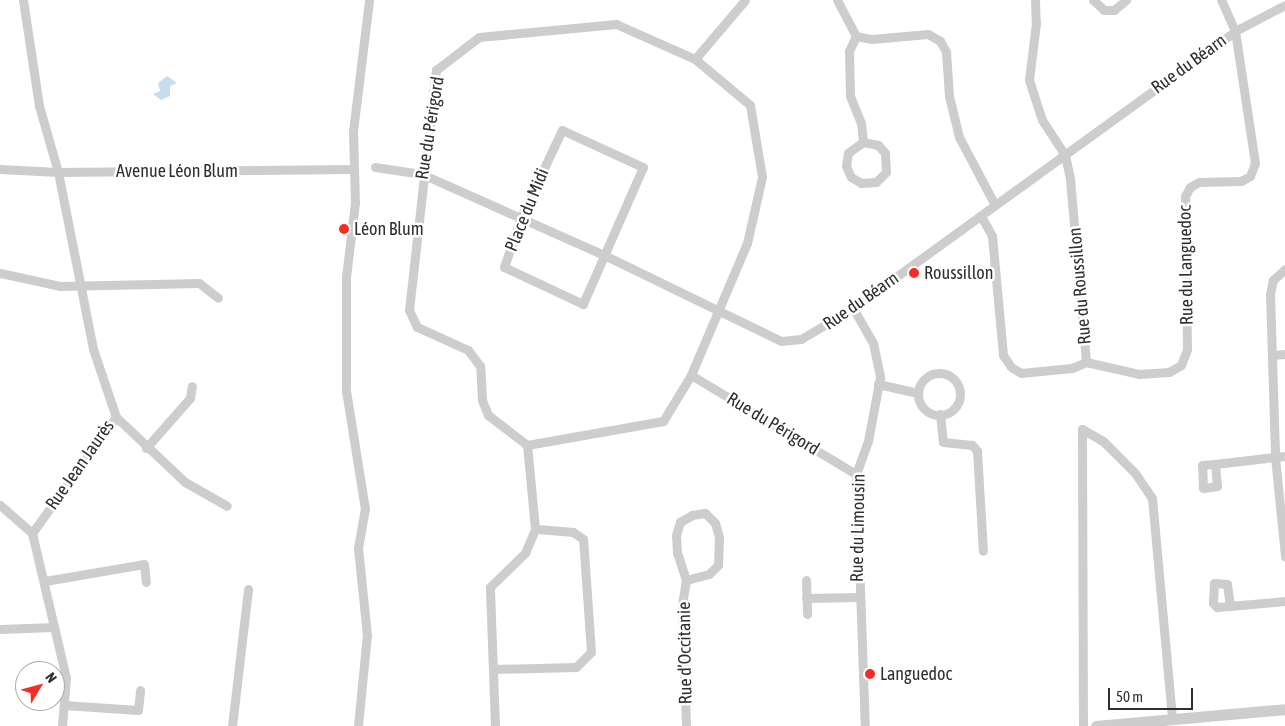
<!DOCTYPE html>
<meta charset="utf-8">
<style>
body{margin:0}
#map{position:relative;width:1285px;height:726px;overflow:hidden;background:#fff;font-family:"Asap Condensed",sans-serif}
div>[style]{position:absolute}
[style*='--x']{left:calc(var(--x)*1px);top:calc(var(--y)*1px);width:calc(var(--w)*1px);rotate:calc(var(--a)*1deg)}
.water>*{inset:0;background:#c8dcef}
.minor>*{height:9px;margin:-4.5px;padding:0 4.5px;transform-origin:4.5px;border-radius:4.5px;background:#cdcdcd}
.minor>.ring{margin:-4.5px;padding:0;box-sizing:content-box;background:none;border:9px solid #cdcdcd;border-radius:50%}
.tertiary>*{height:11px;margin:-5.5px;padding:0 5.5px;transform-origin:5.5px;border-radius:5.5px;background:#cdcdcd}
.dots>*{width:14px;height:14px;translate:-50% -50%;box-sizing:border-box;border:2px solid #fff;border-radius:50%}
span{translate:-50% -50%;white-space:nowrap;text-align:center;line-height:1.15;-webkit-text-stroke:5px #fff;paint-order:stroke}
.street-label{font-size:18px;color:#303030}
.poi-label{font-size:18px;color:#303030}
.left{translate:0 -50%;text-align:left}
.north{position:absolute;left:15px;top:661px;width:50px;height:50px;box-sizing:border-box;background:#fff;border:1px solid #acacac;border-radius:50%;rotate:53deg;font-size:14px;font-weight:700;line-height:20px;text-align:center;color:#303030}
.north::after{content:'';display:block;margin:auto;width:18px;height:22px;background:#f52d25;clip-path:polygon(50% 0,100% 100%,50% 72%,0 100%)}
.scale{position:absolute;left:1108px;top:688px;width:85px;height:22px;box-sizing:border-box;border:2px solid #303030;border-top:0;padding-left:6px;font-size:15px;line-height:18px;white-space:nowrap;color:#303030;-webkit-text-stroke:4px #fff;paint-order:stroke}
</style>
<div id="map">
<div class="water">
<i style="clip-path:polygon(167px 76px,177px 83px,170px 86px,170px 96px,161px 100px,153px 94px,160px 91px,158px 83px)"></i>
</div>
<div class="minor">
<i style="--x:23;--y:0;--w:107;--a:81.4"></i>
<i style="--x:39;--y:106;--w:69;--a:73.9"></i>
<i style="--x:58;--y:172;--w:180;--a:78.8"></i>
<i style="--x:93;--y:349;--w:72;--a:71.3"></i>
<i style="--x:116;--y:417;--w:143;--a:125.9"></i>
<i style="--x:32;--y:533;--w:149;--a:76.8"></i>
<i style="--x:66;--y:678;--w:48;--a:94.8"></i>
<i style="--x:837;--y:0;--w:41;--a:62.2"></i>
<i style="--x:856;--y:36;--w:16;--a:11"></i>
<i style="--x:872;--y:39;--w:56;--a:-5.1"></i>
<i style="--x:928;--y:34;--w:14;--a:30"></i>
<i style="--x:940;--y:41;--w:13;--a:61"></i>
<i style="--x:946;--y:52;--w:44;--a:86.1"></i>
<i style="--x:949;--y:96;--w:42;--a:76.3"></i>
<i style="--x:959;--y:137;--w:77;--a:62.1"></i>
<i style="--x:1035;--y:0;--w:23;--a:88"></i>
<i style="--x:1036;--y:23;--w:57;--a:97"></i>
<i style="--x:1029;--y:80;--w:42;--a:72"></i>
<i style="--x:1042;--y:120;--w:42;--a:56.7"></i>
<i style="--x:1065;--y:155;--w:25;--a:78"></i>
<i style="--x:1070;--y:179;--w:184;--a:85"></i>
<i style="--x:1093;--y:0;--w:15;--a:42"></i>
<i style="--x:1104;--y:10;--w:10;--a:0"></i>
<i style="--x:1114;--y:10;--w:16;--a:-40"></i>
<i style="--x:616;--y:24;--w:86;--a:23.9"></i>
<i style="--x:695;--y:59;--w:72;--a:39.9"></i>
<i style="--x:750;--y:105;--w:73;--a:80.5"></i>
<i style="--x:762;--y:177;--w:68;--a:102.8"></i>
<i style="--x:747;--y:243;--w:143;--a:113"></i>
<i style="--x:691;--y:375;--w:54;--a:121.3"></i>
<i style="--x:663;--y:421;--w:138;--a:170"></i>
<i style="--x:527;--y:445;--w:49;--a:-142.4"></i>
<i style="--x:488;--y:415;--w:16;--a:-112"></i>
<i style="--x:482;--y:400;--w:34;--a:-93"></i>
<i style="--x:480;--y:366;--w:20;--a:-127"></i>
<i style="--x:468;--y:350;--w:56;--a:-155.7"></i>
<i style="--x:417;--y:327;--w:19;--a:-115"></i>
<i style="--x:409;--y:310;--w:242;--a:-83.6"></i>
<i style="--x:436;--y:70;--w:54;--a:-37.5"></i>
<i style="--x:479;--y:37;--w:138;--a:-5.4"></i>
<i style="--x:856;--y:36;--w:17;--a:115"></i>
<i style="--x:849;--y:51;--w:45;--a:88.7"></i>
<i style="--x:850;--y:96;--w:29;--a:68"></i>
<i style="--x:861;--y:123;--w:19;--a:84"></i>
<i style="--x:863;--y:142;--w:19;--a:144"></i>
<i style="--x:848;--y:153;--w:13;--a:99"></i>
<i style="--x:846;--y:166;--w:12;--a:66"></i>
<i style="--x:851;--y:177;--w:12;--a:31"></i>
<i style="--x:861;--y:183;--w:15;--a:-4"></i>
<i style="--x:876;--y:182;--w:14;--a:-45"></i>
<i style="--x:886;--y:172;--w:19;--a:-93"></i>
<i style="--x:885;--y:153;--w:11;--a:-131"></i>
<i style="--x:878;--y:145;--w:15;--a:-169"></i>
<i style="--x:695;--y:59;--w:77;--a:-49.7"></i>
<i style="--x:562;--y:130;--w:89;--a:24.6"></i>
<i style="--x:643;--y:167;--w:150;--a:113.7"></i>
<i style="--x:583;--y:304;--w:87;--a:-154.9"></i>
<i style="--x:504;--y:267;--w:53;--a:-71.2"></i>
<i style="--x:521;--y:217;--w:96;--a:-64.8"></i>
<i style="--x:375;--y:167;--w:48;--a:8.5"></i>
<i style="--x:422;--y:174;--w:197;--a:24"></i>
<i style="--x:602;--y:254;--w:199;--a:25.9"></i>
<i style="--x:781;--y:341;--w:20;--a:-6"></i>
<i style="--x:801;--y:339;--w:61;--a:-30.8"></i>
<i style="--x:853;--y:308;--w:472;--a:-35.9"></i>
<i style="--x:1235;--y:31;--w:56;--a:-27.5"></i>
<i style="--x:0;--y:169;--w:58;--a:3"></i>
<i style="--x:58;--y:172;--w:296;--a:-0.6"></i>
<i style="--x:981;--y:216;--w:23;--a:61"></i>
<i style="--x:992;--y:236;--w:120;--a:84.7"></i>
<i style="--x:1003;--y:355;--w:14;--a:56"></i>
<i style="--x:1011;--y:367;--w:12;--a:31"></i>
<i style="--x:1021;--y:373;--w:51;--a:-5.6"></i>
<i style="--x:1072;--y:368;--w:15;--a:-23"></i>
<i style="--x:1285;--y:269;--w:16;--a:137"></i>
<i style="--x:1273;--y:280;--w:14;--a:102"></i>
<i style="--x:1270;--y:294;--w:163;--a:88.2"></i>
<i style="--x:1275;--y:457;--w:100;--a:84.2"></i>
<i style="--x:0;--y:273;--w:61;--a:12.2"></i>
<i style="--x:60;--y:286;--w:139;--a:-1.2"></i>
<i style="--x:199;--y:283;--w:24;--a:38"></i>
<i style="--x:853;--y:308;--w:40;--a:60.3"></i>
<i style="--x:873;--y:343;--w:35;--a:78"></i>
<i style="--x:880;--y:377;--w:65;--a:100.6"></i>
<i style="--x:868;--y:441;--w:35;--a:110"></i>
<i style="--x:856;--y:474;--w:252;--a:88"></i>
<i style="--x:1273;--y:355;--w:12;--a:-5"></i>
<i style="--x:1086;--y:362;--w:54;--a:12.8"></i>
<i style="--x:1139;--y:374;--w:30;--a:-4"></i>
<i style="--x:1169;--y:372;--w:14;--a:-30"></i>
<i style="--x:1181;--y:365;--w:17;--a:-69"></i>
<i style="--x:1187;--y:349;--w:153;--a:-90.7"></i>
<i style="--x:1185;--y:196;--w:10;--a:-61"></i>
<i style="--x:1190;--y:187;--w:10;--a:-29"></i>
<i style="--x:1199;--y:182;--w:42;--a:-1.4"></i>
<i style="--x:1241;--y:181;--w:10;--a:-29"></i>
<i style="--x:1250;--y:176;--w:14;--a:-69"></i>
<i style="--x:1255;--y:163;--w:134;--a:-98.6"></i>
<i style="--x:1235;--y:31;--w:34;--a:-114"></i>
<i class="ring" style="left:918px;top:373px;width:33px;height:33px"></i>
<i style="--x:691;--y:375;--w:192;--a:31"></i>
<i style="--x:878;--y:384;--w:41;--a:12.7"></i>
<i style="--x:940;--y:414;--w:28;--a:84"></i>
<i style="--x:943;--y:442;--w:29;--a:6"></i>
<i style="--x:972;--y:445;--w:8;--a:50"></i>
<i style="--x:977;--y:451;--w:100;--a:86.6"></i>
<i style="--x:116;--y:417;--w:95;--a:43.3"></i>
<i style="--x:185;--y:482;--w:48;--a:29.7"></i>
<i style="--x:146;--y:448;--w:67;--a:-48.7"></i>
<i style="--x:190;--y:398;--w:12;--a:-81"></i>
<i style="--x:1215;--y:464;--w:22;--a:85"></i>
<i style="--x:1217;--y:486;--w:14;--a:172"></i>
<i style="--x:1203;--y:488;--w:23;--a:-92"></i>
<i style="--x:1202;--y:465;--w:13;--a:-4"></i>
<i style="--x:1215;--y:464;--w:60;--a:-6.7"></i>
<i style="--x:1275;--y:457;--w:10;--a:-6"></i>
<i style="--x:0;--y:505;--w:43;--a:41.2"></i>
<i style="--x:806;--y:580;--w:34;--a:88"></i>
<i style="--x:45;--y:581;--w:100;--a:-9.7"></i>
<i style="--x:144;--y:564;--w:18;--a:84"></i>
<i style="--x:806;--y:598;--w:52;--a:-1.1"></i>
<i style="--x:1230;--y:606;--w:22;--a:-98"></i>
<i style="--x:1227;--y:584;--w:13;--a:-176"></i>
<i style="--x:1214;--y:583;--w:20;--a:93"></i>
<i style="--x:1213;--y:603;--w:6;--a:45"></i>
<i style="--x:1217;--y:607;--w:13;--a:-4"></i>
<i style="--x:1230;--y:606;--w:55;--a:-5.2"></i>
<i style="--x:0;--y:629;--w:54;--a:-2.1"></i>
<i style="--x:494;--y:669;--w:82;--a:-1.4"></i>
<i style="--x:576;--y:667;--w:21;--a:-45"></i>
<i style="--x:591;--y:652;--w:113;--a:-94"></i>
<i style="--x:583;--y:539;--w:12;--a:-145"></i>
<i style="--x:573;--y:532;--w:38;--a:-175"></i>
<i style="--x:64;--y:705;--w:74;--a:3.9"></i>
<i style="--x:138;--y:710;--w:20;--a:-84"></i>
<i style="--x:232;--y:726;--w:138;--a:-83.3"></i>
<i style="--x:358;--y:726;--w:91;--a:-84.4"></i>
<i style="--x:367;--y:635;--w:87;--a:-95.9"></i>
<i style="--x:358;--y:548;--w:40;--a:-80"></i>
<i style="--x:365;--y:509;--w:120;--a:-99.1"></i>
<i style="--x:346;--y:391;--w:114;--a:-90"></i>
<i style="--x:346;--y:277;--w:75;--a:-83.1"></i>
<i style="--x:355;--y:203;--w:72;--a:-91.6"></i>
<i style="--x:353;--y:131;--w:132;--a:-83"></i>
<i style="--x:495;--y:726;--w:139;--a:-92.1"></i>
<i style="--x:490;--y:587;--w:49;--a:-44.2"></i>
<i style="--x:525;--y:553;--w:26;--a:-67"></i>
<i style="--x:535;--y:529;--w:84;--a:-95.4"></i>
<i style="--x:686;--y:726;--w:121;--a:-91.9"></i>
<i style="--x:682;--y:605;--w:25;--a:-81"></i>
<i style="--x:686;--y:580;--w:28;--a:-108"></i>
<i style="--x:677;--y:553;--w:18;--a:-93"></i>
<i style="--x:676;--y:535;--w:14;--a:-73"></i>
<i style="--x:680;--y:522;--w:14;--a:-30"></i>
<i style="--x:692;--y:515;--w:13;--a:-9"></i>
<i style="--x:705;--y:513;--w:14;--a:45"></i>
<i style="--x:715;--y:523;--w:15;--a:74"></i>
<i style="--x:719;--y:537;--w:28;--a:92"></i>
<i style="--x:718;--y:565;--w:13;--a:135"></i>
<i style="--x:709;--y:574;--w:24;--a:165"></i>
<i style="--x:1083;--y:726;--w:297;--a:-90.2"></i>
<i style="--x:1082;--y:429;--w:24;--a:30"></i>
<i style="--x:1103;--y:441;--w:45;--a:45"></i>
<i style="--x:1135;--y:473;--w:30;--a:56"></i>
<i style="--x:1152;--y:498;--w:222;--a:84.8"></i>
</div>
<div class="tertiary">
<i style="--x:1096;--y:726;--w:190;--a:-5.1"></i>
</div>
<div class="dots">
<i style="left:344px;top:229px;background:#f52d25"></i>
<i style="left:914px;top:273px;background:#f52d25"></i>
<i style="left:870px;top:674px;background:#f52d25"></i>
</div>
<div class="street-label">
<span style="left:1189px;top:64px;rotate:-36deg">Rue du Béarn</span>
<span style="left:430px;top:128px;rotate:-81deg">Rue du Périgord</span>
<span style="left:177px;top:171px">Avenue Léon Blum</span>
<span style="left:527px;top:210px;rotate:-68deg">Place du Midi</span>
<span style="left:1186px;top:265px;rotate:-91deg">Rue du Languedoc</span>
<span style="left:1080px;top:286px;rotate:-95deg">Rue du Roussillon</span>
<span style="left:861px;top:301px;rotate:-35deg">Rue du Béarn</span>
<span style="left:773px;top:424px;rotate:31deg">Rue du Périgord</span>
<span style="left:80px;top:465px;rotate:-55deg">Rue Jean Jaurès</span>
<span style="left:858px;top:528px;rotate:-89deg">Rue du Limousin</span>
<span style="left:685px;top:653px;rotate:-91deg">Rue d’Occitanie</span>
</div>
<div class="poi-label">
<span class="left" style="left:354px;top:229px">Léon Blum</span>
<span class="left" style="left:924px;top:273px">Roussillon</span>
<span class="left" style="left:880px;top:674px">Languedoc</span>
</div>
<div class="north">N</div>
<div class="scale">50 m</div>
</div>
